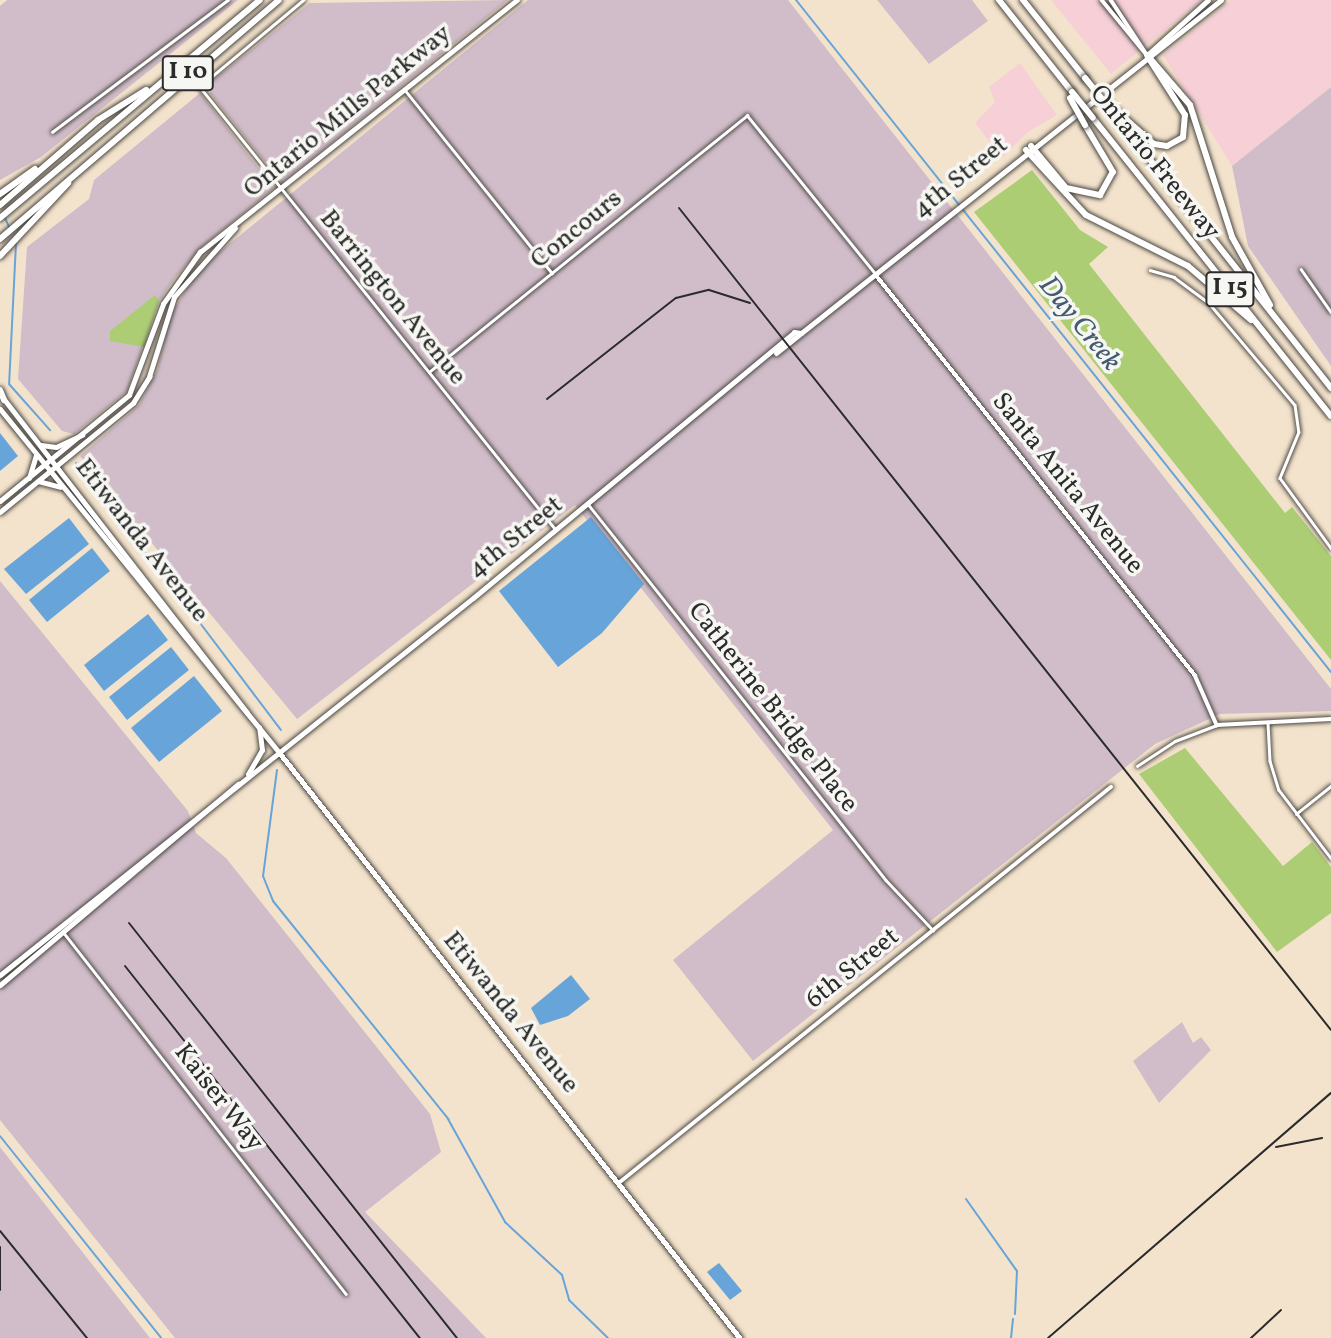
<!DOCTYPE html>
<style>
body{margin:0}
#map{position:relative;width:1331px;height:1338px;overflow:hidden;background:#f4e3cc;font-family:Vollkorn,serif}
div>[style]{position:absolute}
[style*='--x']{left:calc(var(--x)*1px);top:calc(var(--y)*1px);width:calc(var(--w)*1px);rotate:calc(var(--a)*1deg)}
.built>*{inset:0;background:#f6cfd7}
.industrial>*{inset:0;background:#d1bdc9}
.green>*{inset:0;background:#adcd75}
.water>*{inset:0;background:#67a4d9}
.stream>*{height:2px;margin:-1px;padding:0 1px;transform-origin:1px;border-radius:1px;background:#67a4d9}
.roads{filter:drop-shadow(0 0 2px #494743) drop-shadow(0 0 2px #494743)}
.minor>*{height:2.5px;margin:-1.25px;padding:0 1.25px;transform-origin:1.25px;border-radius:1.25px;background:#fff}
.tertiary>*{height:3.5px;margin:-1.75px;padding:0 1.75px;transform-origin:1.75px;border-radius:1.75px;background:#fff}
.secondary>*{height:4.5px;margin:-2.25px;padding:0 2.25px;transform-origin:2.25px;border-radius:2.25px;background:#fff}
.primary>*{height:5px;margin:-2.5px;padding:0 2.5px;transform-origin:2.5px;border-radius:2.5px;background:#fff}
.motorway>*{height:6px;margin:-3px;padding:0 3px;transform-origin:3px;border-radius:3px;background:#fff}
.rail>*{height:2px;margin:-1px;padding:0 1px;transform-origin:1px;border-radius:1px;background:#2b2b2b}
.bridges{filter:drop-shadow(0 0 2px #494743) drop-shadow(0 0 2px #494743)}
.motorway-bridge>*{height:6px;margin:-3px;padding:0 3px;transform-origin:3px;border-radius:3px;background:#fff}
span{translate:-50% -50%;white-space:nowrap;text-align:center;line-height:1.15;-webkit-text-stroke:7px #f6f6f2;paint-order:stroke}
.shield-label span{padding:2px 5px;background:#f6f6f2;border:2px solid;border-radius:5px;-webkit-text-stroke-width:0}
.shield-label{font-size:24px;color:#2b2b2b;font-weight:700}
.street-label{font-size:26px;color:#2b2b2b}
.water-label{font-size:28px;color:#435b71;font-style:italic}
</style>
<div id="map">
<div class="built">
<i style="clip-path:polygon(1051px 0,1202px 0,1111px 74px)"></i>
<i style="clip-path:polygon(1231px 0,1331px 0,1331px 87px,1232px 166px,1163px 55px)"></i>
<i style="clip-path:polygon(1020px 63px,1057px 115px,1028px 132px,1002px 158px,975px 123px,995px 102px,989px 87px)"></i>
</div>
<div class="industrial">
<i style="clip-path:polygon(7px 0,238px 0,41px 157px,0 180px,0 6px)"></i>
<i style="clip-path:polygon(508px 0,282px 183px,210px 93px,211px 82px,310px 3px)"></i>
<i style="clip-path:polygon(528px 0,788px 0,1331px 689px,1331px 711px,1220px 714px,1155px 744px,753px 1061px,673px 960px,833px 830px,575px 505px,297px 719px,80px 456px,139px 405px,157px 371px,171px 314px,200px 268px)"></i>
<i style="clip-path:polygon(877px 0,972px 0,988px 21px,929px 64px)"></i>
<i style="clip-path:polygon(1331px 87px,1331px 366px,1248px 246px,1232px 166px)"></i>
<i style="clip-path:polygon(200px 93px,274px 188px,200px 248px,175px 278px,159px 301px,127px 391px,74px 434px,62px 431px,18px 379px,27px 247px,89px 199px,94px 180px)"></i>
<i style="clip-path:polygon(0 581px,188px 811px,196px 833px,226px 858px,430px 1114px,441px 1152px,365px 1212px,486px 1338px,175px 1338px,0 1120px)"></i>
<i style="clip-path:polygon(1182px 1022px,1193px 1043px,1201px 1037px,1211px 1050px,1159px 1103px,1133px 1061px)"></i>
<i style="clip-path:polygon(0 1147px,150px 1338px,0 1338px)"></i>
</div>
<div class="green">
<i style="clip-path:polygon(1032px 170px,1080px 230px,1108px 247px,1089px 264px,1285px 513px,1292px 507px,1331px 556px,1331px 660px,974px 212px)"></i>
<i style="clip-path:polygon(155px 295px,159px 301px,144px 347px,110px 341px,110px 331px)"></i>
<i style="clip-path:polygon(1185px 748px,1283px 866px,1312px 842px,1331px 867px,1331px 913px,1277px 952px,1139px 774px)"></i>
</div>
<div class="water">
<i style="clip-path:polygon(0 433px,18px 456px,0 471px)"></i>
<i style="clip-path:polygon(591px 517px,644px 584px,602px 633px,558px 667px,499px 591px)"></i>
<i style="clip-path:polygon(69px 518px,89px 544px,26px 594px,4px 569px)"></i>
<i style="clip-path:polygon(92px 548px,110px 571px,47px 622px,29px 600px)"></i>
<i style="clip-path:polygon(148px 614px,168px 640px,104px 691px,84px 665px)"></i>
<i style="clip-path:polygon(171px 647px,189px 670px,127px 720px,109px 697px)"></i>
<i style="clip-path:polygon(194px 676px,222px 711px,159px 762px,131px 728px)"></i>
<i style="clip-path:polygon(571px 975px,590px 999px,568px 1016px,540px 1025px,531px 1008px)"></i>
<i style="clip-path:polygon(719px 1263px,742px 1291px,730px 1300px,707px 1272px)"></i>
</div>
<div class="stream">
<i style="--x:796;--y:0;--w:859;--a:51.48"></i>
<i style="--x:5;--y:218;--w:12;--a:66"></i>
<i style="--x:16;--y:243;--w:141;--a:92.8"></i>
<i style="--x:9;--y:384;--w:62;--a:48.3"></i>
<i style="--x:76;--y:463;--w:175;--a:52.2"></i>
<i style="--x:197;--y:619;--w:139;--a:52.9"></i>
<i style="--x:277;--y:770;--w:107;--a:97.5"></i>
<i style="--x:263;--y:876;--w:27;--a:68"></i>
<i style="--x:273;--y:901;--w:280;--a:51.2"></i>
<i style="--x:448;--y:1119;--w:118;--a:61"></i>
<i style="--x:505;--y:1222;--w:78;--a:42.9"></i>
<i style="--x:562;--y:1275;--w:26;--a:74"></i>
<i style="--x:569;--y:1300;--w:54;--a:44.3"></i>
<i style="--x:0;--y:1136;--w:258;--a:51.4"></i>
<i style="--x:966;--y:1199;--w:88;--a:54.7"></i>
<i style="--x:1017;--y:1271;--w:43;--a:92.7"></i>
<i style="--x:1011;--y:1338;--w:19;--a:-84"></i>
</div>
<div class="roads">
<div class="minor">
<i style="--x:304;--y:0;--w:136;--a:140.1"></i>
<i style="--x:200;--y:87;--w:568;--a:51.21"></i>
<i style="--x:405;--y:90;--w:235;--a:51.2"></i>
<i style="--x:52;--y:132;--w:220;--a:-36.9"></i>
<i style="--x:1301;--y:269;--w:52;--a:55.1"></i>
<i style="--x:1150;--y:270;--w:25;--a:16"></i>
<i style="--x:1174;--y:277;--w:44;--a:36.6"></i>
<i style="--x:1209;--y:303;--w:133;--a:49.9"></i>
<i style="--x:1295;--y:405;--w:27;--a:82"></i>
<i style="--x:1299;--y:432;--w:50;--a:112.4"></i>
<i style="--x:1280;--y:478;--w:87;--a:53.9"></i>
<i style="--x:429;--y:372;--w:409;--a:-38.9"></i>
<i style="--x:747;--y:115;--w:203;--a:51"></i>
<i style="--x:588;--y:504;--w:480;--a:51.6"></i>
<i style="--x:886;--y:880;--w:69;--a:46.8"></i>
<i style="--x:1268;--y:723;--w:38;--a:87"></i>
<i style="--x:1270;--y:761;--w:30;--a:73"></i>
<i style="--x:1279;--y:790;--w:86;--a:52.6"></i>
<i style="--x:1137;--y:766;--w:45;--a:-33.3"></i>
<i style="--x:1175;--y:741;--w:45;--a:-20.9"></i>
<i style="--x:1296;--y:814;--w:45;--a:-38.7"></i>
<i style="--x:64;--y:933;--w:458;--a:52"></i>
</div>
<div class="tertiary">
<i style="--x:1102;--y:0;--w:71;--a:50.7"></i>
<i style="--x:1111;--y:0;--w:64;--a:56.6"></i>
<i style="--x:876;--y:275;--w:512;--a:51.43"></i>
<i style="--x:1195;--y:675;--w:55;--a:66.3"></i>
<i style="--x:1217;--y:725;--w:114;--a:-3"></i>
<i style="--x:620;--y:1182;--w:630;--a:-38.82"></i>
</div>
<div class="secondary">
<i style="--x:0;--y:501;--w:167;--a:-39.4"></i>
<i style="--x:129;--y:395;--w:97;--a:-69.5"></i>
<i style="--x:163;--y:304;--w:64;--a:-54.6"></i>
<i style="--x:200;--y:252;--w:405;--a:-38.5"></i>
<i style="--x:0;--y:512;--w:172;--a:-39.3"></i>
<i style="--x:133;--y:403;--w:31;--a:-58"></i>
<i style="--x:149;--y:377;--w:84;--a:-72.6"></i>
<i style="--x:174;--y:297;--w:92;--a:-48.5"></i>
<i style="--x:279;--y:752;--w:746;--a:51.81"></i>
</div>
<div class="primary">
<i style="--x:1147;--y:55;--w:82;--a:-42"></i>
<i style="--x:776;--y:353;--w:568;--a:-38.42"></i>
<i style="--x:3;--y:398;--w:398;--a:52.2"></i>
<i style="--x:0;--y:409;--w:442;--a:50.9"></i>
<i style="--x:41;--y:445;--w:15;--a:8"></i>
<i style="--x:56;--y:447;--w:29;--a:-25"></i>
<i style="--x:29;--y:478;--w:24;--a:-73"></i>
<i style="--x:38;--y:481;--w:23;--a:15"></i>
<i style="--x:248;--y:774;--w:28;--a:-60"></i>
<i style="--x:262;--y:750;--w:23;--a:-97"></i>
<i style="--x:0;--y:975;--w:605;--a:-38.56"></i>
<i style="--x:473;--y:598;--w:417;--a:-39.6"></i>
<i style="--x:794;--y:332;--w:7;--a:8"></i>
<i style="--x:0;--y:985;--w:312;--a:-40.2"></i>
</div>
<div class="motorway">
<i style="--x:999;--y:0;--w:117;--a:51.6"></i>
<i style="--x:1023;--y:0;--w:100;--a:51.5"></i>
<i style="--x:1147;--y:55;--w:66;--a:49.3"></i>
<i style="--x:1190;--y:105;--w:139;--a:72.3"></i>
<i style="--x:1232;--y:237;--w:78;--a:60.8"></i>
<i style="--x:1102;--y:99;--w:369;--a:51.6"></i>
<i style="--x:1106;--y:102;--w:64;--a:41.2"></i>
<i style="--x:1154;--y:144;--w:13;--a:9"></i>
<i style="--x:1167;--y:146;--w:18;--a:-29"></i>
<i style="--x:1183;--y:137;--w:22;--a:-85"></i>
<i style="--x:1185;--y:115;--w:69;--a:-122.5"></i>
<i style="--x:1093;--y:118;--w:381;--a:51.4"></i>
<i style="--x:1031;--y:146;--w:55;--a:50.2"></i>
<i style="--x:1066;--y:188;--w:35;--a:12"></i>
<i style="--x:1100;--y:195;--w:26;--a:-61"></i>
<i style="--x:1113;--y:172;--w:55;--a:-120.8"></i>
<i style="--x:1026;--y:150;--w:88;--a:47.3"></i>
<i style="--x:1086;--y:215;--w:114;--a:26.6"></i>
<i style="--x:1188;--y:266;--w:83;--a:40.6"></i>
<i style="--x:0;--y:194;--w:43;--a:-35.5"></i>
<i style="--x:0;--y:205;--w:130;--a:-40.9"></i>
<i style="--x:98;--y:120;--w:57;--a:-32"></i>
<i style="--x:0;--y:218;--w:339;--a:-40"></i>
<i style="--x:0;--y:239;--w:367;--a:-40.6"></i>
<i style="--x:0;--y:256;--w:100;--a:-47"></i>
<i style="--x:0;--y:390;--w:11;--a:68"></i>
</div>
</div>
<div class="rail">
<i style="--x:679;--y:208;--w:1049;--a:51.58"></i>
<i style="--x:547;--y:399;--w:164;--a:-38.1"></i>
<i style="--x:676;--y:298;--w:34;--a:-14"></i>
<i style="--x:709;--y:290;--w:43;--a:17.6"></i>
<i style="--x:129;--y:923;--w:529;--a:51.68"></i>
<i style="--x:125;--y:966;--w:475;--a:51.6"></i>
<i style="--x:1276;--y:1147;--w:47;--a:-11.1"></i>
<i style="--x:0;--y:1231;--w:138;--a:50.9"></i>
<i style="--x:0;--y:1247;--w:43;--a:90"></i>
<i style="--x:1048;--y:1338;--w:374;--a:-40.9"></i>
<i style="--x:1251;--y:1338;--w:41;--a:-43"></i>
</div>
<div class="bridges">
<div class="motorway-bridge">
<i style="--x:1085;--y:78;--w:27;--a:51"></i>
<i style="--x:1072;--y:92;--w:33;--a:51"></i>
<i style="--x:1070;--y:98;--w:31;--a:61"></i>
</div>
</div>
<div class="shield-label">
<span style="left:188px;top:73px">I 10</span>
<span style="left:1230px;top:289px">I 15</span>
</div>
<div class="street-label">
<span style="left:348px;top:112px;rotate:-39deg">Ontario Mills Parkway</span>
<span style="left:1154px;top:163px;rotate:51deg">Ontario Freeway</span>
<span style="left:961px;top:178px;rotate:-39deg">4th Street</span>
<span style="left:577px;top:230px;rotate:-39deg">Concours</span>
<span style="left:392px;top:298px;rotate:51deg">Barrington Avenue</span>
<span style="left:1067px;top:484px;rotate:51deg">Santa Anita Avenue</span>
<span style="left:516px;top:538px;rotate:-39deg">4th Street</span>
<span style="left:141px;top:541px;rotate:52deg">Etiwanda Avenue</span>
<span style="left:772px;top:708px;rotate:52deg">Catherine Bridge Place</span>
<span style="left:853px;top:969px;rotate:-39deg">6th Street</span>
<span style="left:510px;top:1013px;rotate:51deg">Etiwanda Avenue</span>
<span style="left:218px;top:1098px;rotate:52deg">Kaiser Way</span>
</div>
<div class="water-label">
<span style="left:1079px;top:324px;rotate:51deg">Day Creek</span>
</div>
</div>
